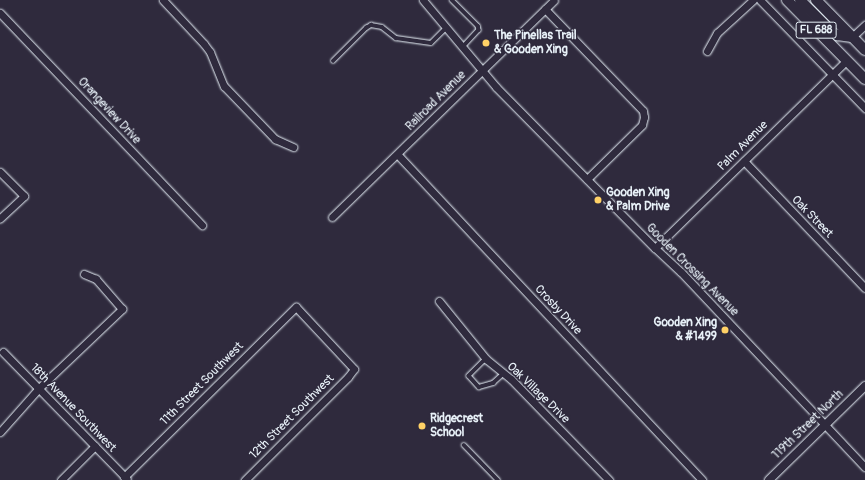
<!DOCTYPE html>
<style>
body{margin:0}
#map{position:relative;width:865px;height:480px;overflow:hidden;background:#2f2a3d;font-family:Pangolin,sans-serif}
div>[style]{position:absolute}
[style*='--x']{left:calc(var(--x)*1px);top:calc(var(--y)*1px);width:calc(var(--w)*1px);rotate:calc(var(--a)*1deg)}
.roads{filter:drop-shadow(0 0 1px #e8f1f8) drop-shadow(0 0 1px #e8f1f8)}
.service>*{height:3.5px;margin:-1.75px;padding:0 1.75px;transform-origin:1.75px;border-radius:1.75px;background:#2f2a3d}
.minor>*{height:7px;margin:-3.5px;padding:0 3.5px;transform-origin:3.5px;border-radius:3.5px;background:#2f2a3d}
.tertiary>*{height:8px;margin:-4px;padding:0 4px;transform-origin:4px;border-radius:4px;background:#2f2a3d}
.primary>*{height:10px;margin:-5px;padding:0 5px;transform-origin:5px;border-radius:5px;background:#2f2a3d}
.dots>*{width:11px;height:11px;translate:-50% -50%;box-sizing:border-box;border:2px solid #2f2a3d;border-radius:50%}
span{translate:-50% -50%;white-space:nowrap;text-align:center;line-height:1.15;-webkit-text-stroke:3px #2f2a3d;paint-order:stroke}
.shield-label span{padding:1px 3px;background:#2f2a3d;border:1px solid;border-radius:3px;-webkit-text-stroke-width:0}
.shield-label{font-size:11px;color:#e8f1f8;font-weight:700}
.poi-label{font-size:12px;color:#e8f1f8;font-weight:700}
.left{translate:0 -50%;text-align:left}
.right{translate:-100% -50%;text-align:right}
.street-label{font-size:12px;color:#e8f1f8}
</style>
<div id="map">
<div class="roads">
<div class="service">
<i style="--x:452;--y:0;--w:37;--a:45"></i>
<i style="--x:478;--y:26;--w:4;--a:76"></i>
<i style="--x:479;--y:30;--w:23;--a:133"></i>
<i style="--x:333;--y:61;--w:47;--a:-45"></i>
<i style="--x:366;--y:28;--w:6;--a:-31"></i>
<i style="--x:371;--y:25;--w:11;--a:10"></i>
<i style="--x:382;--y:27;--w:18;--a:38"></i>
<i style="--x:396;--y:38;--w:35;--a:8"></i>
<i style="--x:431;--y:43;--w:21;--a:-45"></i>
<i style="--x:486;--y:359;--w:24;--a:135"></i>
<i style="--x:469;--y:376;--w:15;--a:48"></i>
<i style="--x:479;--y:387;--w:15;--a:-16"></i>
<i style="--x:493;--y:383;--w:15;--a:-42"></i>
<i style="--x:464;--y:445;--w:49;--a:45.8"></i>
</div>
<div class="minor">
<i style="--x:163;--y:0;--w:60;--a:47"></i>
<i style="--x:204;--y:44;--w:10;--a:53"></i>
<i style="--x:210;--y:52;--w:37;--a:68"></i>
<i style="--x:224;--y:86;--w:74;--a:46.1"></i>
<i style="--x:275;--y:139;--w:20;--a:24"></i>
<i style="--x:423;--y:0;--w:114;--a:50"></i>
<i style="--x:496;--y:87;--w:226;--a:45.4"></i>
<i style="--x:655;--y:248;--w:35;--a:43"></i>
<i style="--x:681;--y:272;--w:268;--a:46.7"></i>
<i style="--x:760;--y:0;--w:151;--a:45.8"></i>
<i style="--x:545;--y:9;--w:141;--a:46.1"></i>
<i style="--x:643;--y:111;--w:6;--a:81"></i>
<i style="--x:644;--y:117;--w:8;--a:104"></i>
<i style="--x:642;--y:125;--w:77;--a:135.5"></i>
<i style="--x:0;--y:13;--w:293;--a:46.4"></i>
<i style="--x:852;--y:37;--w:18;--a:-43"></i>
<i style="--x:707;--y:51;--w:21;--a:-61"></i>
<i style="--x:717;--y:33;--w:49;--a:-42.5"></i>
<i style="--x:398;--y:155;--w:445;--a:46.9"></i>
<i style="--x:744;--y:161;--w:175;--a:46.4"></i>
<i style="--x:0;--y:172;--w:34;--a:45"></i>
<i style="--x:24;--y:196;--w:33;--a:137"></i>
<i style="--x:332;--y:217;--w:310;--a:-44.3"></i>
<i style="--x:655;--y:248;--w:267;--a:-44.4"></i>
<i style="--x:439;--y:301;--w:75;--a:51"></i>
<i style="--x:486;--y:359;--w:32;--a:39"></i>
<i style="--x:511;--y:379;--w:141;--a:45.9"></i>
<i style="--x:3;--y:352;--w:177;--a:45.7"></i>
<i style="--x:0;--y:432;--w:59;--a:-48.4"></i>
<i style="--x:39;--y:388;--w:115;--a:-43.6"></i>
<i style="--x:122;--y:309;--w:40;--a:-131"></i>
<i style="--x:96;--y:279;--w:13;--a:-157"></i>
<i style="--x:124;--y:477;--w:242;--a:-44.7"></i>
<i style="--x:296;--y:307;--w:85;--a:46.9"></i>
<i style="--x:354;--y:369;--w:10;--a:127"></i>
<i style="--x:348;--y:377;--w:146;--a:135"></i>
<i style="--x:61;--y:480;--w:48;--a:-45"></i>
</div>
<div class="tertiary">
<i style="--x:769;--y:480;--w:134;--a:-44.4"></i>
</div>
<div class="primary">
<i style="--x:787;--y:0;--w:111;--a:45.4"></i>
<i style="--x:800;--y:0;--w:42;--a:45"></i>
<i style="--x:830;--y:30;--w:9;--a:36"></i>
<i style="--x:837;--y:35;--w:15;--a:8"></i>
<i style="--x:816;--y:0;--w:70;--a:45.6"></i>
</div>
</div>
<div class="dots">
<i style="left:486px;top:43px;background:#ffd166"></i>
<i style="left:598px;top:200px;background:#ffd166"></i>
<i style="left:725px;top:330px;background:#ffd166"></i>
<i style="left:422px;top:426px;background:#ffd166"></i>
</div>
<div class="shield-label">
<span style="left:816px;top:30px">FL 688</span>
</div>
<div class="poi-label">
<span class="left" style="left:494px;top:43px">The Pinellas Trail<br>&amp; Gooden Xing</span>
<span class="left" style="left:606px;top:200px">Gooden Xing<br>&amp; Palm Drive</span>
<span class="right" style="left:717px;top:330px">Gooden Xing<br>&amp; #1499</span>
<span class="left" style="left:430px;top:426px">Ridgecrest<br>School</span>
</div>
<div class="street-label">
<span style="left:436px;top:101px;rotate:-45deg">Railroad Avenue</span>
<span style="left:109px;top:111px;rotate:47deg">Orangeview Drive</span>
<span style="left:743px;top:146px;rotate:-45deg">Palm Avenue</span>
<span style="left:812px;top:217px;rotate:46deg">Oak Street</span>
<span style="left:692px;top:270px;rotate:45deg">Gooden Crossing Avenue</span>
<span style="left:558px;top:310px;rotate:47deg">Crosby Drive</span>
<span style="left:202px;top:384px;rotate:-45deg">11th Street Southwest</span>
<span style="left:538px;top:393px;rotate:44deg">Oak Village Drive</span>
<span style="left:73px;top:408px;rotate:46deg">18th Avenue Southwest</span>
<span style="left:292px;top:417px;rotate:-45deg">12th Street Southwest</span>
<span style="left:808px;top:425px;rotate:-44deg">119th Street North</span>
</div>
</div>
